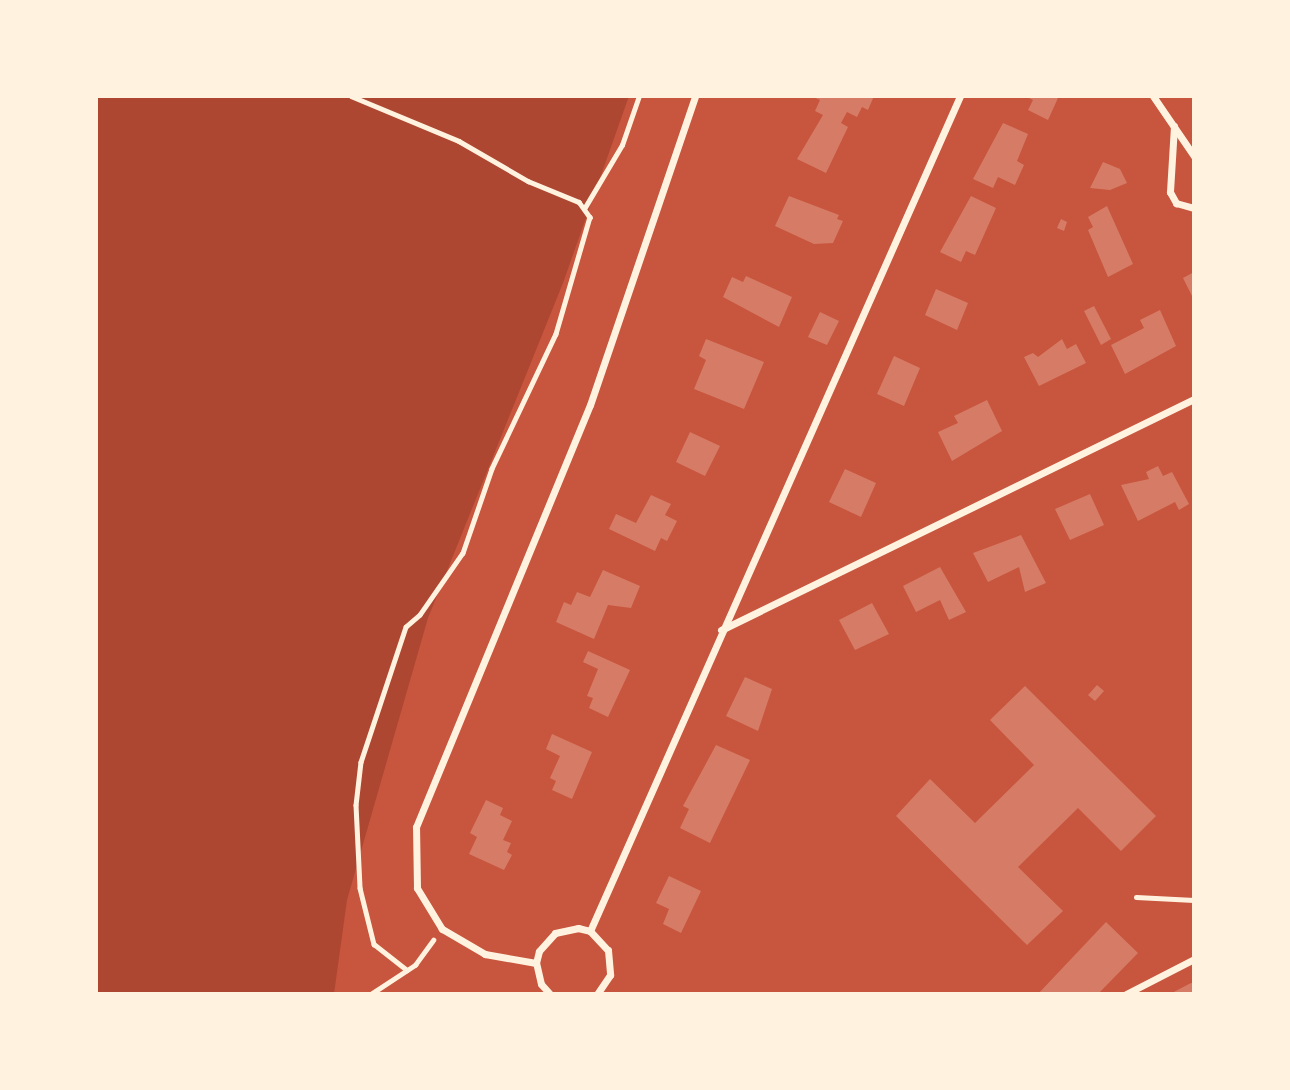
<!DOCTYPE html>
<style>
body{margin:0}
#map{position:relative;width:1290px;height:1090px;overflow:hidden;background:#c8553d;font-family:Montserrat,sans-serif}
div>[style]{position:absolute}
[style*='--x']{left:calc(var(--x)*1px);top:calc(var(--y)*1px);width:calc(var(--w)*1px);rotate:calc(var(--a)*1deg)}
.green>*{inset:0;background:#ae4732}
.building>*{inset:0;background:#d67c66}
.path>*{height:4.5px;margin:-2.25px;padding:0 2.25px;transform-origin:2.25px;border-radius:2.25px;background:#fff3e0}
.service>*{height:5px;margin:-2.5px;padding:0 2.5px;transform-origin:2.5px;border-radius:2.5px;background:#fff3e0}
.minor>*{height:7px;margin:-3.5px;padding:0 3.5px;transform-origin:3.5px;border-radius:3.5px;background:#fff3e0}
span{translate:-50% -50%;white-space:nowrap;text-align:center;line-height:1.15;-webkit-text-stroke:7px #fff3e0;paint-order:stroke}
.frame{position:absolute;inset:0;border:98px solid #fff3e0;pointer-events:none}
</style>
<div id="map">
<div class="green">
<i style="clip-path:polygon(96px 96px,629px 96px,563px 283px,428px 618px,347px 900px,334px 994px,96px 994px)"></i>
</div>
<div class="building">
<i style="clip-path:polygon(811px 96px,874px 96px,868px 110px,862px 107px,857px 117px,847px 112px,841px 123px,848px 127px,826px 173px,797px 159px,823px 115px,815px 111px,820px 100px)"></i>
<i style="clip-path:polygon(1025px 96px,1054px 96px,1058px 98px,1048px 120px,1028px 110px,1033px 100px)"></i>
<i style="clip-path:polygon(1003px 123px,1028px 134px,1017px 161px,1024px 165px,1015px 185px,998px 177px,993px 188px,973px 179px)"></i>
<i style="clip-path:polygon(1103px 162px,1120px 169px,1127px 183px,1110px 190px,1090px 188px)"></i>
<i style="clip-path:polygon(789px 196px,839px 215px,837px 219px,843px 221px,833px 243px,814px 244px,775px 226px)"></i>
<i style="clip-path:polygon(971px 196px,996px 208px,975px 255px,966px 251px,961px 262px,940px 252px)"></i>
<i style="clip-path:polygon(1107px 206px,1133px 264px,1108px 277px,1088px 230px,1093px 227px,1088px 217px)"></i>
<i style="clip-path:polygon(1061px 219px,1067px 222px,1064px 231px,1057px 228px)"></i>
<i style="clip-path:polygon(1194px 272px,1194px 300px,1183px 278px)"></i>
<i style="clip-path:polygon(746px 276px,792px 297px,779px 327px,723px 297px,732px 277px,743px 282px)"></i>
<i style="clip-path:polygon(936px 289px,968px 303px,957px 330px,925px 315px)"></i>
<i style="clip-path:polygon(1094px 306px,1111px 339px,1101px 345px,1084px 311px)"></i>
<i style="clip-path:polygon(1160px 310px,1176px 346px,1125px 374px,1111px 345px,1144px 328px,1140px 320px)"></i>
<i style="clip-path:polygon(820px 312px,839px 321px,827px 345px,808px 337px)"></i>
<i style="clip-path:polygon(706px 339px,764px 362px,744px 409px,694px 389px,706px 360px,699px 356px)"></i>
<i style="clip-path:polygon(1062px 339px,1067px 349px,1076px 344px,1086px 363px,1039px 386px,1024px 357px,1033px 353px,1038px 357px)"></i>
<i style="clip-path:polygon(894px 356px,920px 368px,904px 406px,877px 394px)"></i>
<i style="clip-path:polygon(987px 400px,1002px 431px,952px 461px,938px 432px,958px 423px,954px 416px)"></i>
<i style="clip-path:polygon(690px 432px,720px 446px,705px 476px,676px 462px)"></i>
<i style="clip-path:polygon(1158px 466px,1163px 476px,1172px 472px,1189px 504px,1179px 510px,1175px 502px,1138px 521px,1121px 485px,1149px 479px,1146px 472px)"></i>
<i style="clip-path:polygon(845px 469px,876px 483px,861px 517px,829px 502px)"></i>
<i style="clip-path:polygon(1090px 494px,1104px 525px,1070px 540px,1055px 509px)"></i>
<i style="clip-path:polygon(651px 495px,671px 504px,665px 515px,677px 521px,667px 541px,661px 538px,655px 551px,609px 529px,616px 514px,636px 523px)"></i>
<i style="clip-path:polygon(1021px 535px,1046px 583px,1025px 592px,1019px 567px,988px 582px,973px 553px)"></i>
<i style="clip-path:polygon(940px 567px,966px 612px,949px 620px,940px 600px,916px 612px,903px 586px)"></i>
<i style="clip-path:polygon(603px 570px,640px 586px,631px 608px,608px 605px,594px 639px,556px 622px,564px 602px,571px 605px,577px 592px,590px 597px)"></i>
<i style="clip-path:polygon(872px 603px,889px 634px,855px 650px,839px 620px)"></i>
<i style="clip-path:polygon(588px 651px,630px 670px,608px 717px,589px 708px,593px 698px,587px 696px,598px 669px,583px 662px)"></i>
<i style="clip-path:polygon(745px 677px,772px 689px,758px 731px,726px 716px)"></i>
<i style="clip-path:polygon(1097px 685px,1104px 691px,1095px 701px,1088px 695px)"></i>
<i style="clip-path:polygon(1025px 686px,1156px 816px,1121px 851px,1078px 808px,1018px 867px,1063px 911px,1027px 945px,896px 816px,930px 779px,975px 823px,1034px 765px,990px 720px)"></i>
<i style="clip-path:polygon(552px 734px,592px 752px,572px 799px,552px 790px,556px 781px,550px 778px,560px 756px,546px 749px)"></i>
<i style="clip-path:polygon(716px 745px,750px 760px,710px 843px,680px 828px,689px 809px,683px 806px)"></i>
<i style="clip-path:polygon(486px 800px,503px 808px,500px 815px,512px 821px,503px 840px,511px 843px,507px 852px,512px 855px,504px 870px,469px 854px,477px 837px,470px 833px)"></i>
<i style="clip-path:polygon(669px 876px,701px 891px,681px 933px,663px 924px,669px 909px,656px 903px)"></i>
<i style="clip-path:polygon(1106px 922px,1138px 953px,1098px 994px,1038px 994px)"></i>
<i style="clip-path:polygon(1194px 982px,1194px 994px,1170px 994px,1189px 984px)"></i>
</div>
<div class="path">
<i style="--x:351;--y:96;--w:117;--a:22.6"></i>
<i style="--x:459;--y:141;--w:80;--a:30.1"></i>
<i style="--x:528;--y:181;--w:55;--a:22.4"></i>
<i style="--x:579;--y:202;--w:19;--a:54"></i>
<i style="--x:590;--y:217;--w:122;--a:106.2"></i>
<i style="--x:556;--y:334;--w:149;--a:115.4"></i>
<i style="--x:492;--y:469;--w:89;--a:109"></i>
<i style="--x:463;--y:553;--w:75;--a:124.7"></i>
<i style="--x:420;--y:615;--w:18;--a:139"></i>
<i style="--x:406;--y:627;--w:142;--a:108.4"></i>
<i style="--x:361;--y:762;--w:43;--a:96.6"></i>
<i style="--x:356;--y:805;--w:83;--a:87.2"></i>
<i style="--x:360;--y:888;--w:58;--a:76"></i>
<i style="--x:374;--y:944;--w:42;--a:38.2"></i>
<i style="--x:584;--y:209;--w:74;--a:-59.3"></i>
<i style="--x:622;--y:145;--w:52;--a:-70.9"></i>
<i style="--x:371;--y:994;--w:53;--a:-33.4"></i>
<i style="--x:415;--y:965;--w:31;--a:-54"></i>
</div>
<div class="service">
<i style="--x:1136;--y:897;--w:58;--a:3"></i>
</div>
<div class="minor">
<i style="--x:1153;--y:96;--w:73;--a:55.7"></i>
<i style="--x:1174;--y:126;--w:66;--a:93.5"></i>
<i style="--x:1170;--y:192;--w:13;--a:61"></i>
<i style="--x:1176;--y:203;--w:19;--a:16"></i>
<i style="--x:721;--y:630;--w:526;--a:-26.03"></i>
<i style="--x:590;--y:931;--w:913;--a:-66.1"></i>
<i style="--x:536;--y:963;--w:52;--a:-170"></i>
<i style="--x:485;--y:954;--w:50;--a:-149.8"></i>
<i style="--x:442;--y:929;--w:48;--a:-121.4"></i>
<i style="--x:417;--y:888;--w:61;--a:-90.9"></i>
<i style="--x:416;--y:827;--w:456;--a:-67.6"></i>
<i style="--x:590;--y:405;--w:326;--a:-71.2"></i>
<i style="--x:550;--y:994;--w:13;--a:-132"></i>
<i style="--x:541;--y:984;--w:22;--a:-103"></i>
<i style="--x:536;--y:963;--w:12;--a:-76"></i>
<i style="--x:539;--y:951;--w:24;--a:-48"></i>
<i style="--x:555;--y:933;--w:24;--a:-12"></i>
<i style="--x:578;--y:928;--w:12;--a:14"></i>
<i style="--x:590;--y:931;--w:26;--a:47"></i>
<i style="--x:608;--y:950;--w:25;--a:85"></i>
<i style="--x:610;--y:975;--w:23;--a:124"></i>
<i style="--x:1126;--y:994;--w:76;--a:-27.2"></i>
</div>
<div class="frame"></div>
</div>
